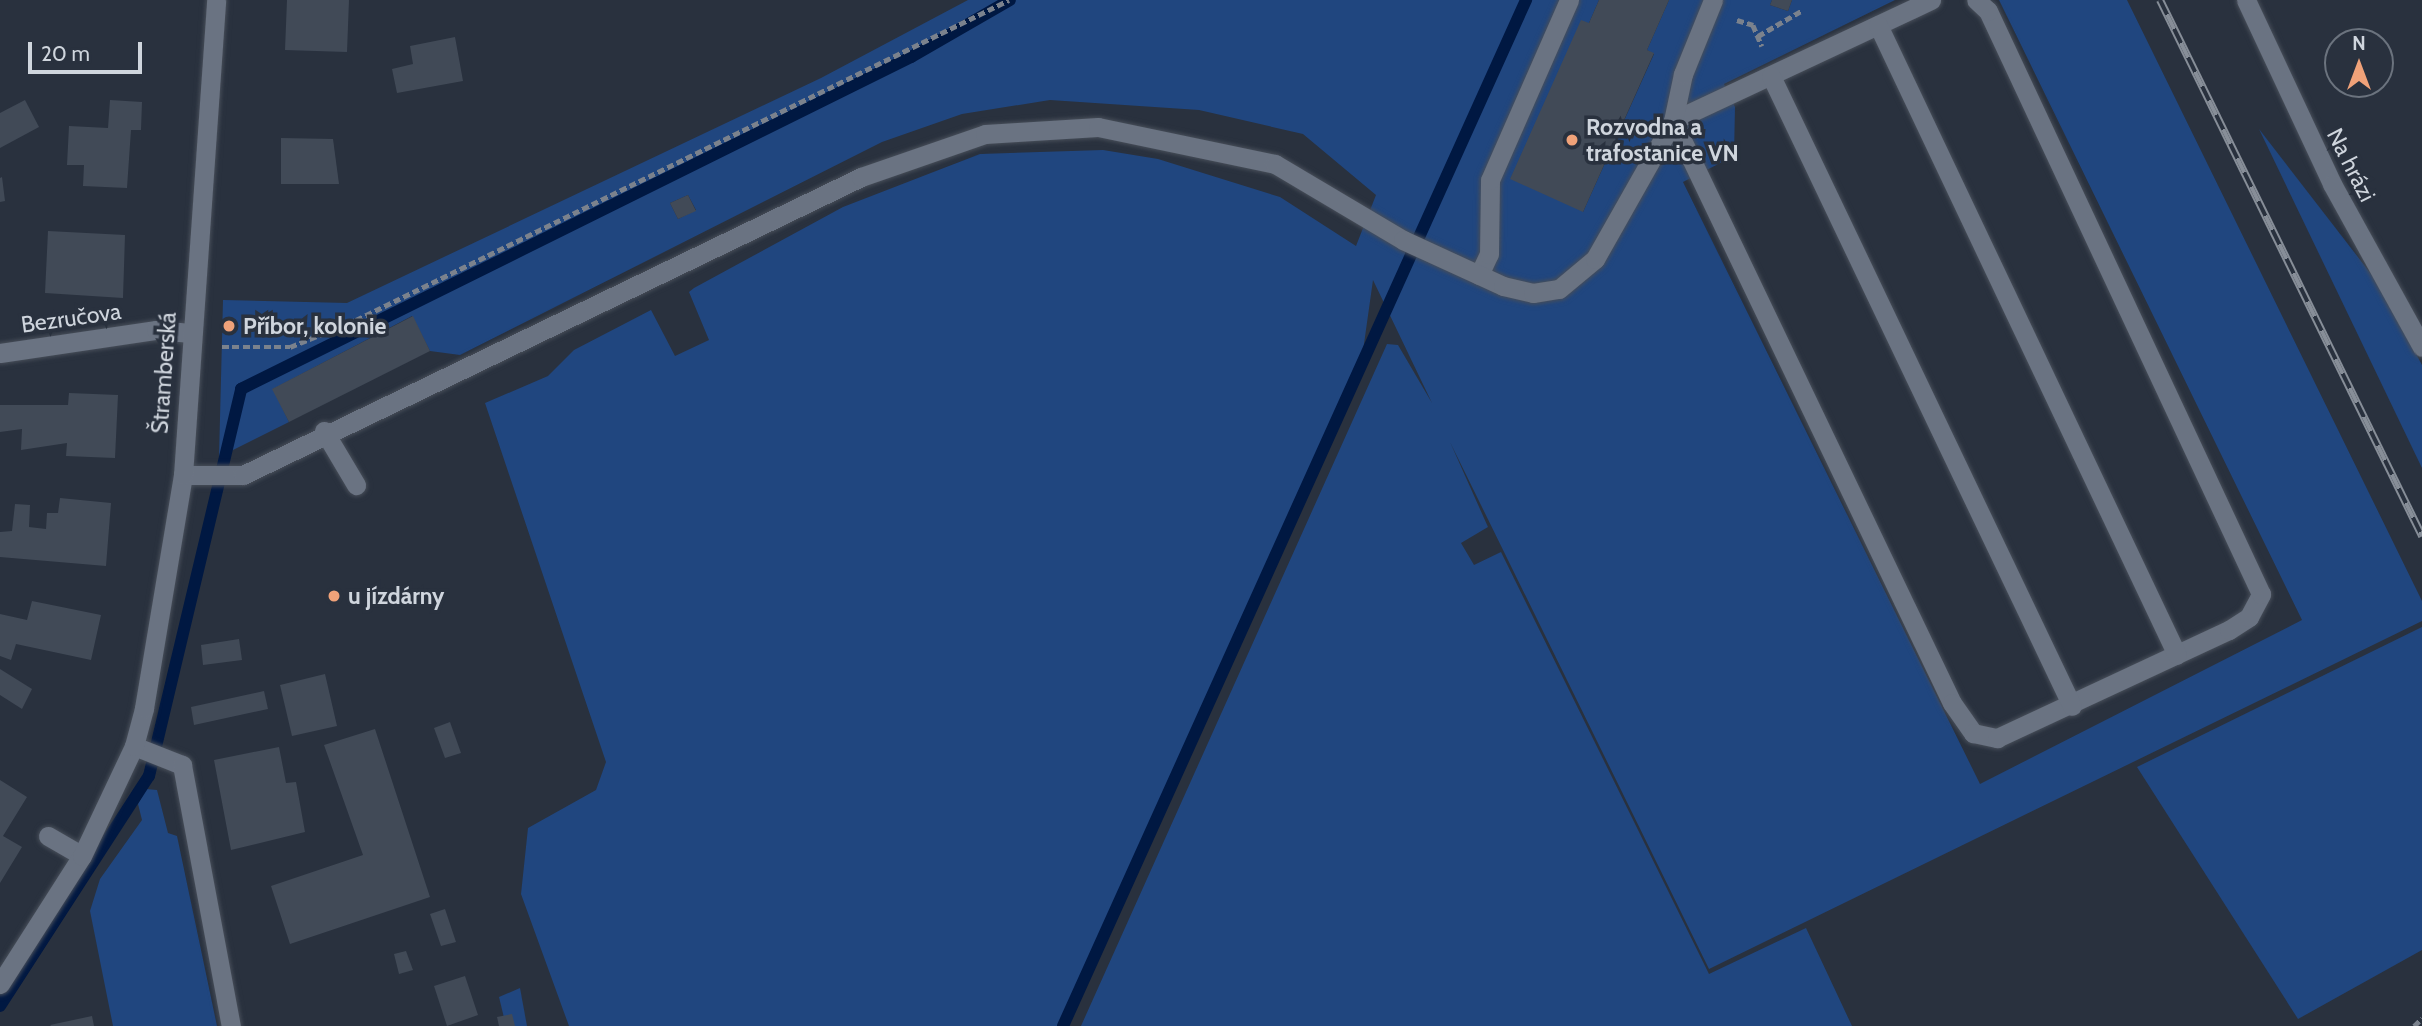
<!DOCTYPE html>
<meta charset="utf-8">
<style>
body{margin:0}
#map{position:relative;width:2422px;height:1026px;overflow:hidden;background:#29313e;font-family:Cabin,sans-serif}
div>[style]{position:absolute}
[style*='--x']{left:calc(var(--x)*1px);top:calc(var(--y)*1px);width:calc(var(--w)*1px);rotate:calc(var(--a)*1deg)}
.green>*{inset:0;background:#20467f}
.stream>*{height:12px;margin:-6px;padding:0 6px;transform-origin:6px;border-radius:6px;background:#001842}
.building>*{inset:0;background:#414a57}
.path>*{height:4.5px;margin-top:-2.25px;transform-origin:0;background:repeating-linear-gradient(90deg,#7b828d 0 7px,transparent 0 10.5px)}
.roads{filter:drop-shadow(0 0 2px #474e59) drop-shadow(0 0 2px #474e59)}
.service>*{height:19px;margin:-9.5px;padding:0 9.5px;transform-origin:9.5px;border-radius:9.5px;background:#6a7382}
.minor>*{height:19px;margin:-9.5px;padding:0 9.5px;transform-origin:9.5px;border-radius:9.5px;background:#6a7382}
.tertiary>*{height:19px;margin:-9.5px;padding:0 9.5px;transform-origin:9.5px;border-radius:9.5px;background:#6a7382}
.rail>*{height:8px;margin-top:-4px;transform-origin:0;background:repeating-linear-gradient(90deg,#29313e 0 16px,#878e98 0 32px);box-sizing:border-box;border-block:2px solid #878e98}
.dots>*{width:19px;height:19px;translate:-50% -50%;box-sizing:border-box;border:4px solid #29313e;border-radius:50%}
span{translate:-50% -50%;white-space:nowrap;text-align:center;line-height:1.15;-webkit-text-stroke:7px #29313e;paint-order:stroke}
.poi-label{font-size:23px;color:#cfd5dd;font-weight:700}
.left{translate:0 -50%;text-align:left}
.street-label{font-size:23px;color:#cfd5dd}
.north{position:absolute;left:2324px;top:28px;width:70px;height:70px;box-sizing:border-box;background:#29313e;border:2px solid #6b737e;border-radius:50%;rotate:0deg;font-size:19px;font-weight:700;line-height:28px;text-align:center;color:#cfd5dd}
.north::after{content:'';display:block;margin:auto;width:24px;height:32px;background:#f0a279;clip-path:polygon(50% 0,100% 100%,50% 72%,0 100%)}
.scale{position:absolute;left:28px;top:42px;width:114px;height:32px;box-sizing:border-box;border:4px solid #cfd5dd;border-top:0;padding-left:9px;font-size:21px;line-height:24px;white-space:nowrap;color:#cfd5dd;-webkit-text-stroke:5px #29313e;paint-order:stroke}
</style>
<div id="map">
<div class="green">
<i style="clip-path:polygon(evenodd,968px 0,1599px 0,1589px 23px,1583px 212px,1654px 54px,1647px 50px,1669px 0,1772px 0,1770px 5px,1788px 11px,1792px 0,1895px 0,1724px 84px,1735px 107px,1734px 156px,1683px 182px,1980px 784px,2302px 620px,1999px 0,2127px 0,2422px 601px,2422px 621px,1709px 969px,1450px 442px,1488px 527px,1461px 543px,1474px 565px,1501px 552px,1709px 974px,1806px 928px,1852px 1026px,1081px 1026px,1387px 344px,1398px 345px,1432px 403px,1373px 280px,1363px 351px,1063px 1026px,569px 1026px,521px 894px,528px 828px,596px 790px,606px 762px,485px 403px,548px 376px,574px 350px,651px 310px,675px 356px,709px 340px,689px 292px,694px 288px,843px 207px,980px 154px,1103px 150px,1158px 159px,1280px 197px,1356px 246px,1376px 195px,1303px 134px,1199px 110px,1050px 100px,962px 114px,882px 142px,460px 355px,430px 351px,412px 316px,273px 389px,289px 422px,219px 457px,223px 300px,347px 303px,821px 78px,968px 0,688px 195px,696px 210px,678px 219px,670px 203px,688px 195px)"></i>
<i style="clip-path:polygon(2259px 129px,2378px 283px,2422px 365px,2422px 468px)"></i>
<i style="clip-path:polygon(2422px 627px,2422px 950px,2298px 1019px,2137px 767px)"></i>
<i style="clip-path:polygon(146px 789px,157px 790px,168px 833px,177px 836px,217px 1026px,113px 1026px,90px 911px,100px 879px,142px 820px,138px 804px)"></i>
<i style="clip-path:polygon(520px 988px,527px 1026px,506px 1026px,499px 997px)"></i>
</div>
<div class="stream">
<i style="--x:0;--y:1006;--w:274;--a:-57.1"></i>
<i style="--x:149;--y:776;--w:398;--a:-76.6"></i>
<i style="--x:241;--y:389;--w:748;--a:-26.36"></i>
<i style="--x:911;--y:57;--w:114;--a:-29.9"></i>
<i style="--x:1063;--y:1026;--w:1126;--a:-65.71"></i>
</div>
<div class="building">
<i style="clip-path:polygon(287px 0,349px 0,347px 52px,285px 50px)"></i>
<i style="clip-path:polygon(1599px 0,1669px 0,1647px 50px,1654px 53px,1583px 212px,1510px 179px,1581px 20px,1589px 23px)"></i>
<i style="clip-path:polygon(1772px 0,1792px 0,1788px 11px,1770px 5px)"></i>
<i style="clip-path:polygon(455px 37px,463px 81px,397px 93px,392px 69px,413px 64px,410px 46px)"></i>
<i style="clip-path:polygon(25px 100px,39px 127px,0 148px,0 113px)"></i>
<i style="clip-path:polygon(110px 100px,142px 102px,141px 130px,131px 130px,127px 188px,83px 186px,84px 165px,67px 165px,69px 126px,108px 128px)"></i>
<i style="clip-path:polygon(281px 138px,333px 139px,339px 184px,281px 184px)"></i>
<i style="clip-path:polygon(2px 177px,5px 201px,0 202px,0 178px)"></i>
<i style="clip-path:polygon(688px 195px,696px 211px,678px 219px,670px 203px)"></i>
<i style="clip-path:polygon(48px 231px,125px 235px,123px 298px,45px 293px)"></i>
<i style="clip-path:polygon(413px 316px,430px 351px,289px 422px,272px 389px)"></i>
<i style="clip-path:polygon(69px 393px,118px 395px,115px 458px,66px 456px,67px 443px,21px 450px,22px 429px,0 432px,0 405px,68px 405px)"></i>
<i style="clip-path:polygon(60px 498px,111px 503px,106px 566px,0 557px,0 532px,12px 531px,15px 504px,30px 505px,29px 527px,46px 529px,47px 513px,58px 513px)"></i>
<i style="clip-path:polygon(32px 601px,101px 615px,91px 660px,16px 644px,11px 660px,0 656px,0 614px,27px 620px)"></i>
<i style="clip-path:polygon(239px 639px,242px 660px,203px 665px,201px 645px)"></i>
<i style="clip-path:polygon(0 669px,32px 689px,22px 709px,0 695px)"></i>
<i style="clip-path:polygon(325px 674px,337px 726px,292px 736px,280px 685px)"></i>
<i style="clip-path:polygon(264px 691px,268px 709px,194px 725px,191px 707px)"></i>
<i style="clip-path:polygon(450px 722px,461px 753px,445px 758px,434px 728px)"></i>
<i style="clip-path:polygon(375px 729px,430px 897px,290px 944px,271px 886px,363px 855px,324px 745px)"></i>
<i style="clip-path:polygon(279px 747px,286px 783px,296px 782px,305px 832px,231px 850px,214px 760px)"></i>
<i style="clip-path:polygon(0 780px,27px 797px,3px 836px,22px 847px,0 883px)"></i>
<i style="clip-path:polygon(445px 909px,456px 942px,441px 946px,430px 914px)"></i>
<i style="clip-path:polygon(406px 951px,413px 970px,399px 974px,394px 954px)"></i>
<i style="clip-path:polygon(465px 976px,478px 1015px,447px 1026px,434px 986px)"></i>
<i style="clip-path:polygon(512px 1014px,515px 1026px,499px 1026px,497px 1017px)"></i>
<i style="clip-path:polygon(92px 1016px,94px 1026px,51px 1026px,50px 1025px)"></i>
</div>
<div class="path">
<i style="--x:1737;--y:20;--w:17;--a:17"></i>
<i style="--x:1753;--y:25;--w:23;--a:67"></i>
<i style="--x:1758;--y:36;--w:50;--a:-30.2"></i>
<i style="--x:222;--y:347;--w:68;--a:0"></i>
<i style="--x:290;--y:347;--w:71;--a:-22.2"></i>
<i style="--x:356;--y:320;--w:727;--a:-26.11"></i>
<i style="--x:2414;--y:1026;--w:11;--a:-45"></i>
</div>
<div class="roads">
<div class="service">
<i style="--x:1931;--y:0;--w:285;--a:154.9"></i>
<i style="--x:1673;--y:121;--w:645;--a:64.39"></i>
<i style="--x:1952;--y:703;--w:37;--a:55"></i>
<i style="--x:1973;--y:733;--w:25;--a:12"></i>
<i style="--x:1997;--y:738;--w:256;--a:-25"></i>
<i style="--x:2229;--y:630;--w:24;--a:-33"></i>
<i style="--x:2249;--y:617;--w:26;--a:-62"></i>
<i style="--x:2261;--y:594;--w:644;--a:-115.09"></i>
<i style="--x:1988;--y:11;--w:16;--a:-137"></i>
<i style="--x:1878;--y:25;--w:697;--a:64.61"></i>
<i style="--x:1771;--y:76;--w:698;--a:64.46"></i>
<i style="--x:1479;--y:275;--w:23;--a:-65"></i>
<i style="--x:1489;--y:254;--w:74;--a:-89.2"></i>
<i style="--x:1490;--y:180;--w:197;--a:-66.3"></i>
<i style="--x:324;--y:431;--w:63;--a:59.3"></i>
<i style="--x:183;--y:475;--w:60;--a:0"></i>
<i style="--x:243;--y:475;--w:686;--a:-25.74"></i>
<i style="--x:861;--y:177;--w:131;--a:-19.1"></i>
<i style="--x:985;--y:134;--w:113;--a:-3.5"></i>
<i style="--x:1098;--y:127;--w:181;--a:11.8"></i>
<i style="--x:1275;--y:164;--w:149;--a:30.7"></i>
<i style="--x:1403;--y:240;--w:110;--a:24.7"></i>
<i style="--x:1503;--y:286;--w:31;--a:13"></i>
<i style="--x:1533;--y:293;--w:26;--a:-9"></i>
<i style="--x:1559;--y:289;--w:47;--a:-39.8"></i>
<i style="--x:1595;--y:259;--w:159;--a:-60.5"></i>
<i style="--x:1673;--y:121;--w:48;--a:-78"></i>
<i style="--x:1683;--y:74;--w:80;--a:-67.9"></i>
<i style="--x:48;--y:836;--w:39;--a:30"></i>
</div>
<div class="minor">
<i style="--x:2246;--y:0;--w:203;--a:64.9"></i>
<i style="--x:2332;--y:184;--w:186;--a:61.1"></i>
<i style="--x:0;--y:353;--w:158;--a:-8.4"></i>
<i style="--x:156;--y:330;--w:35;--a:5"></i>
<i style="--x:134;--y:746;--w:52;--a:21.6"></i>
<i style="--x:182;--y:765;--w:266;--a:79.4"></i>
</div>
<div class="tertiary">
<i style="--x:0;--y:984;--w:152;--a:-57.4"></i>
<i style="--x:82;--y:856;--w:122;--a:-64.7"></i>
<i style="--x:134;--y:746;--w:39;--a:-75"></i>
<i style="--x:144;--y:708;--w:236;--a:-80.5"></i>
<i style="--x:183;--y:475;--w:476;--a:-86"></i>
</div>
</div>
<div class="rail">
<i style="--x:2160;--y:0;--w:597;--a:63.95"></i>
</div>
<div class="dots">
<i style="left:1572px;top:140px;background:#f0a279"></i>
<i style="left:229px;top:326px;background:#f0a279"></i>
<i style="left:334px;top:596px;background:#f0a279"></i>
</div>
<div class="poi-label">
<span class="left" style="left:1586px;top:140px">Rozvodna a<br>trafostanice VN</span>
<span class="left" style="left:243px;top:326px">Příbor, kolonie</span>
<span class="left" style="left:348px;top:596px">u jízdárny</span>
</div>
<div class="street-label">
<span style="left:2351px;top:165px;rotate:63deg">Na hrázi</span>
<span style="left:71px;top:318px;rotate:-8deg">Bezručova</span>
<span style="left:164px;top:373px;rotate:-86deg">Štramberská</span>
</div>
<div class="north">N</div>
<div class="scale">20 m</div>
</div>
